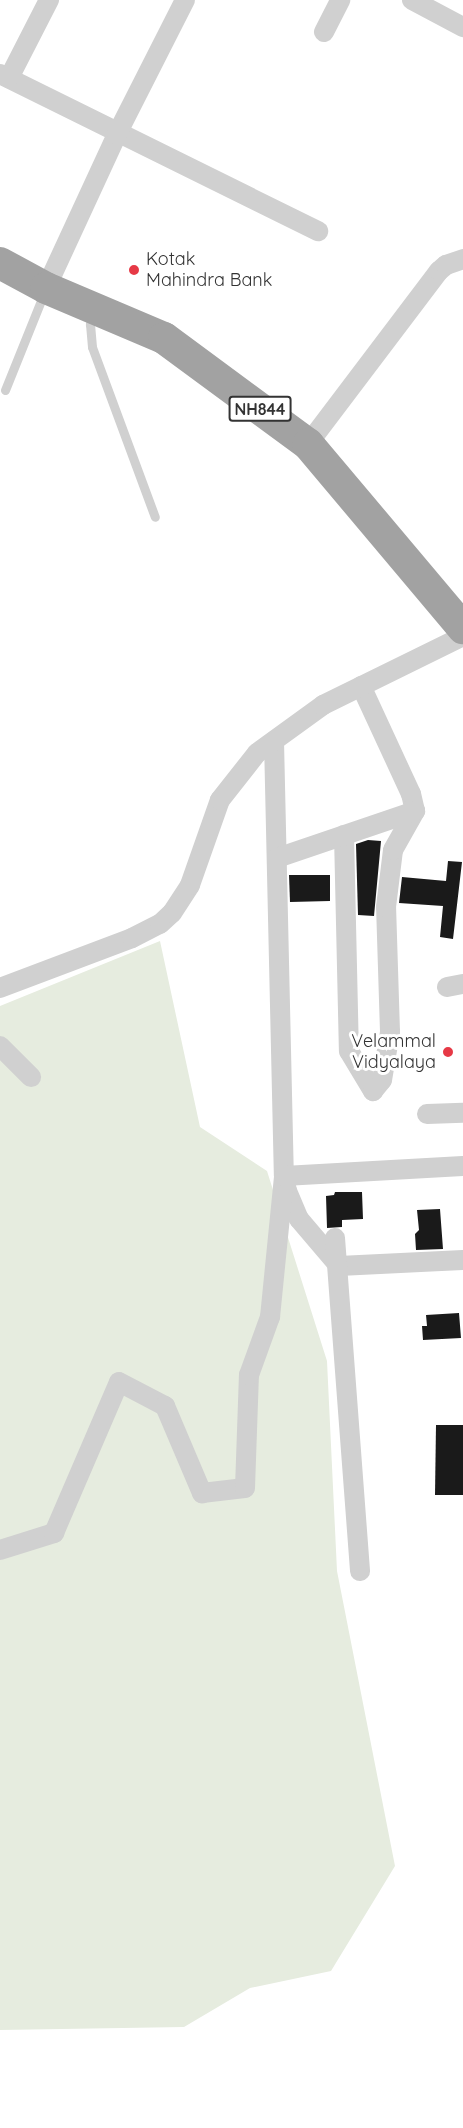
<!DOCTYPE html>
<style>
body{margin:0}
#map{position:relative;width:463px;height:2128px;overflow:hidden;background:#fff;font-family:Quicksand,sans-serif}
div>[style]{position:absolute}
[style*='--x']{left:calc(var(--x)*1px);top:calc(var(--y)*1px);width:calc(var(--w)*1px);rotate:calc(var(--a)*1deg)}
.green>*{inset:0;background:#e6ecdf}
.building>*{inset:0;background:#1a1a1a}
.service>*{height:9px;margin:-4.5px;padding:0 4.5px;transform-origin:4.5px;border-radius:4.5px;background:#d0d0d0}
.minor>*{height:20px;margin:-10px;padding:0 10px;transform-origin:10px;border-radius:10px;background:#d0d0d0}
.trunk>*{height:32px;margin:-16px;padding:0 16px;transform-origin:16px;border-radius:16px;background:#a2a2a2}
.dots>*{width:16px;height:16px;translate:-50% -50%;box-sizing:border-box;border:3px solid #fff;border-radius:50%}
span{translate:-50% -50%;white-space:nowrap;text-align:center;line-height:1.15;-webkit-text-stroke:6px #fff;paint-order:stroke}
.shield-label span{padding:2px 4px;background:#fff;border:2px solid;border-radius:4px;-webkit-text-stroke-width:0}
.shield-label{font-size:16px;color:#333;font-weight:700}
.poi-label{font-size:18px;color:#333}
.left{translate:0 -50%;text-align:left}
.right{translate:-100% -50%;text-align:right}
</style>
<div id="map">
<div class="green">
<i style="clip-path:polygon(160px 941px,200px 1127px,267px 1171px,327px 1361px,337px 1571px,395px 1866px,331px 1971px,250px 1988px,184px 2027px,0 2030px,0 1006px)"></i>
</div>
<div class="building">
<i style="clip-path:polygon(368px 840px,381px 841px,374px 916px,358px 915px,356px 844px)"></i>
<i style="clip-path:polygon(448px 861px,462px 862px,453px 939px,440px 937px,443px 906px,399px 903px,402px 877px,446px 881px)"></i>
<i style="clip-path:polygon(289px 875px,330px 875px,330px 901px,290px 902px)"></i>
<i style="clip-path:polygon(335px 1192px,362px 1192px,363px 1219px,342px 1220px,342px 1227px,327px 1228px,326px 1196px,334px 1195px)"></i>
<i style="clip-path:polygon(440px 1209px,443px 1249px,416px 1250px,415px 1234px,419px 1230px,417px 1210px)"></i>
<i style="clip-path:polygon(459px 1313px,461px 1338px,423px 1340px,422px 1326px,427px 1326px,426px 1315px)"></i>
<i style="clip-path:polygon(436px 1425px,463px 1425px,463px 1495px,435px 1495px)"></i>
</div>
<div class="service">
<i style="--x:96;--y:315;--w:11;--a:124"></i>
<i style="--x:90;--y:324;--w:23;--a:85"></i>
<i style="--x:92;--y:347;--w:181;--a:69.7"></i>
<i style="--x:5;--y:390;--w:105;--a:-68.1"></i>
</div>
<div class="minor">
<i style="--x:412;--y:0;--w:58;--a:27.9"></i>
<i style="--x:324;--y:32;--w:36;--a:-63"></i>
<i style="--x:0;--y:74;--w:355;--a:26.3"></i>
<i style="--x:9;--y:78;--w:88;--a:-62.9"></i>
<i style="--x:46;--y:288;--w:170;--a:-65.2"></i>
<i style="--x:117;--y:134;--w:150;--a:-63.1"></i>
<i style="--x:308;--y:444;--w:217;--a:-52.9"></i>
<i style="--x:439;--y:271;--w:9;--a:-41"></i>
<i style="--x:446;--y:265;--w:18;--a:-19"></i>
<i style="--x:274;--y:741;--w:435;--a:88.7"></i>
<i style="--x:284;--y:1176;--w:15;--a:79"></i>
<i style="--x:287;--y:1191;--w:30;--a:67"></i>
<i style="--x:299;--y:1219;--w:62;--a:49.6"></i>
<i style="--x:339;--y:1266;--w:124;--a:-2.8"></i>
<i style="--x:344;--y:835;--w:216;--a:88.7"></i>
<i style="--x:349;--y:1051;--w:47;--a:59"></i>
<i style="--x:373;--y:1091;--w:14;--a:-51"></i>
<i style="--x:382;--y:1080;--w:49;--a:-80.5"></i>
<i style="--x:390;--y:1032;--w:125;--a:-91.8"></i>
<i style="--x:386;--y:907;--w:57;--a:-83"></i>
<i style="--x:393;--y:850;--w:45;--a:-60.6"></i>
<i style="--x:415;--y:811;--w:17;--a:-103"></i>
<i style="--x:411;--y:794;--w:119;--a:-114.8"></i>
<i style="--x:277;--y:858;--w:146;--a:-18.8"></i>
<i style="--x:447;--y:987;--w:16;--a:-11"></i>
<i style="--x:0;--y:988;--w:141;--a:-20.7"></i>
<i style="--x:132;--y:938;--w:31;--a:-27"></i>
<i style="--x:160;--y:924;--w:16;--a:-43"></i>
<i style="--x:172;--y:913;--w:33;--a:-57"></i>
<i style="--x:190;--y:885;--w:90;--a:-70.6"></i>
<i style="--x:220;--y:800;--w:60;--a:-51.8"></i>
<i style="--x:257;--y:753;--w:82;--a:-36"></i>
<i style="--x:323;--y:705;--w:156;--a:-26.2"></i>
<i style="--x:0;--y:1046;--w:44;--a:45"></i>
<i style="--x:427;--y:1114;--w:36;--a:-2"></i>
<i style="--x:335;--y:1238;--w:334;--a:85.7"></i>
<i style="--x:0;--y:1550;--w:57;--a:-17.5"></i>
<i style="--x:54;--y:1533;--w:164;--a:-66.7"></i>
<i style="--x:119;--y:1382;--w:52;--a:27.6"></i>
<i style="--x:165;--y:1406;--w:95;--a:67"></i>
<i style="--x:202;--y:1493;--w:43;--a:-6.6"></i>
<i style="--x:245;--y:1488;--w:113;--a:-88"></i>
<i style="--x:249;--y:1375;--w:62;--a:-70.1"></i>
<i style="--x:270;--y:1317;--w:142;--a:-84.3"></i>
<i style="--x:284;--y:1176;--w:179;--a:-3.2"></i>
</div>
<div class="trunk">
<i style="--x:0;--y:263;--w:52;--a:28.5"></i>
<i style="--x:46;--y:288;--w:128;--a:23"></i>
<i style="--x:164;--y:338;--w:179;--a:36.4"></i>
<i style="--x:308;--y:444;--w:241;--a:49.9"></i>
</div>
<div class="dots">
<i style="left:134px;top:270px;background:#e63946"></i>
<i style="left:448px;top:1052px;background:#e63946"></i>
</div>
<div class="shield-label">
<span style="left:260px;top:409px">NH844</span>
</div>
<div class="poi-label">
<span class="left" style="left:146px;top:270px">Kotak<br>Mahindra Bank</span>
<span class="right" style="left:436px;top:1052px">Velammal<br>Vidyalaya</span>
</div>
</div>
